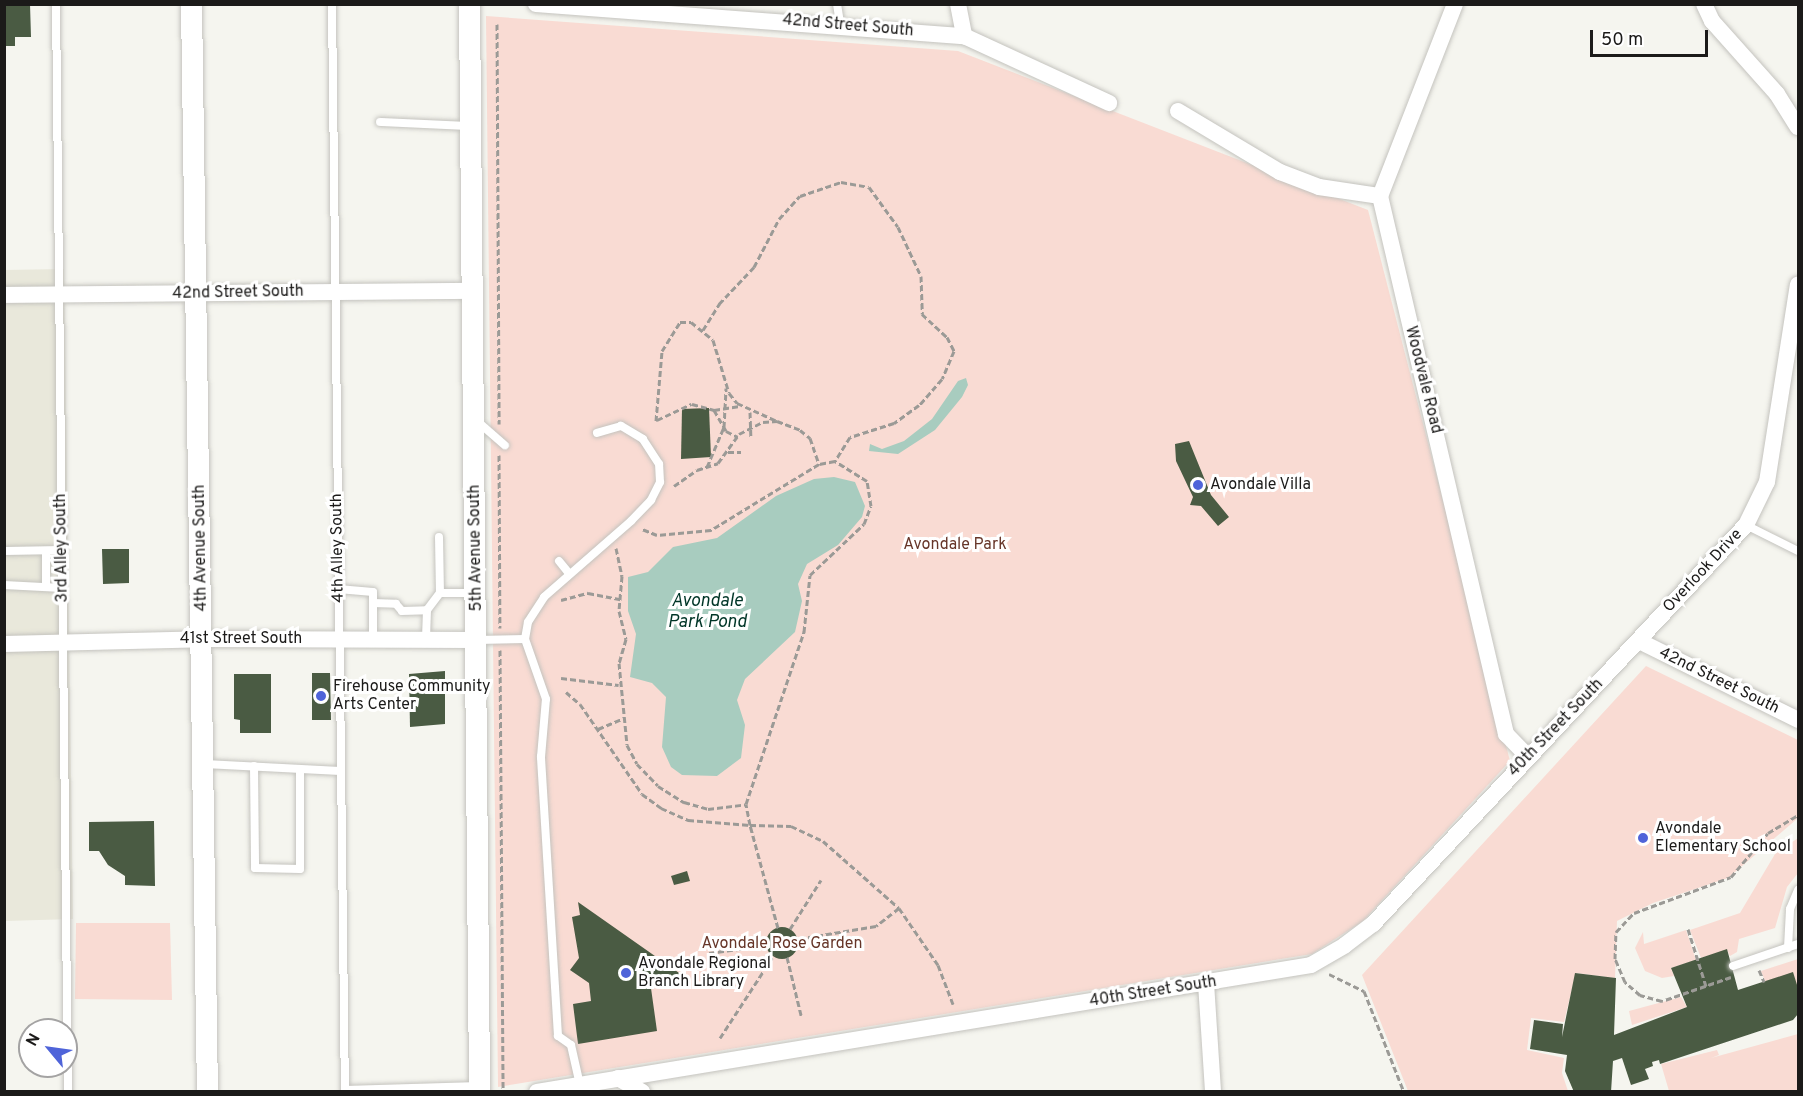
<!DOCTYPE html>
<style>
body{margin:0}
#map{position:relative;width:1803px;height:1096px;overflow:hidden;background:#f5f5ef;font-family:Overpass,sans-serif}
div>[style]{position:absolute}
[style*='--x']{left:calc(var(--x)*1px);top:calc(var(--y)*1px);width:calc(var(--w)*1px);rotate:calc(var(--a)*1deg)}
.built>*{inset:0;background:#e9e8db}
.green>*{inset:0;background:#f9dbd3}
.water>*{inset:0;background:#a8ccbf}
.building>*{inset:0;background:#4a5b43}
.round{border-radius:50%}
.path>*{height:3px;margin-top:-1.5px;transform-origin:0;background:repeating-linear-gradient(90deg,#9b9a96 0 6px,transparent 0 9px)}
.roads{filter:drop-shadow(0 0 2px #c4c3be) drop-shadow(0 0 2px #c4c3be)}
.service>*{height:8px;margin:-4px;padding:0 4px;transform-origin:4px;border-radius:4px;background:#fff}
.minor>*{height:16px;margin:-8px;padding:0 8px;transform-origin:8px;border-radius:8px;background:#fff}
.tertiary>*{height:21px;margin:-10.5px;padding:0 10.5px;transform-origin:10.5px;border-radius:10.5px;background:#fff}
.dots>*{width:16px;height:16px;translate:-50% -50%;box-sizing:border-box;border:3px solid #fff;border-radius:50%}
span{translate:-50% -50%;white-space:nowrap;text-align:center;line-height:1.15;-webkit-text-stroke:6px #fff;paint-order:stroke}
.street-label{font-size:16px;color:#1b1a19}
.poi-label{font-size:16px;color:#1b1a19}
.left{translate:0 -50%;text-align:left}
.park-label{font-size:16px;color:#663528}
.water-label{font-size:18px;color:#003527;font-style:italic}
.frame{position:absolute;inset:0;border:6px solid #1b1a19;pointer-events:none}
.north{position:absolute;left:18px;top:1018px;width:60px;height:60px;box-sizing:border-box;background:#fff;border:2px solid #a4a3a3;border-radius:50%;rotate:299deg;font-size:16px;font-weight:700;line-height:24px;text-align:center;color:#1b1a19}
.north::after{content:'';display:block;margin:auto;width:21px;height:27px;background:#4f64d9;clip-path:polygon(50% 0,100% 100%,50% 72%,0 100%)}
.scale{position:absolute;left:1590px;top:30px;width:118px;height:27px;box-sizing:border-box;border:3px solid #1b1a19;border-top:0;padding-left:8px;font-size:18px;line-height:21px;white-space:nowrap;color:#1b1a19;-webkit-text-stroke:4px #fff;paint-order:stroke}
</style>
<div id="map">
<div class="built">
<i style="clip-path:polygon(64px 269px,73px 919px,5px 921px,4px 270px)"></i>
</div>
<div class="green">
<i style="clip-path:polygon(486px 16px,958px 51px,1368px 210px,1510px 761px,1363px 921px,1312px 954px,498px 1087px)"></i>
<i style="clip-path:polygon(1646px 666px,1798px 740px,1798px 818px,1728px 878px,1653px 903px,1617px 921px,1615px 978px,1576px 973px,1564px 1022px,1531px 1018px,1527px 1050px,1564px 1058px,1562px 1073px,1568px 1091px,1408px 1091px,1362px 975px)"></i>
<i style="clip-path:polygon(1798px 838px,1798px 873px,1787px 887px,1775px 928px,1739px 939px,1737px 952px,1730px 956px,1727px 950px,1701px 958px,1690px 930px,1740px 913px,1775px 854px)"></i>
<i style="clip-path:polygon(76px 923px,170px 923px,172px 1000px,75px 999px)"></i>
<i style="clip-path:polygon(1686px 930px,1696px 960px,1671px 968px,1674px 976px,1662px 978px,1645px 971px,1635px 948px,1643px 932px,1644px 944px)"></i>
<i style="clip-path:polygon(1798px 959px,1798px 988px,1765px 981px,1761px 971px)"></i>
<i style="clip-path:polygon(1681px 997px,1687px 1007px,1632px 1025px,1629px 1011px)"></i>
<i style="clip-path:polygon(1798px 1034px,1798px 1091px,1669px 1091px,1661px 1064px,1717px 1050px,1719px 1055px,1711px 1058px)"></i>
</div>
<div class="water">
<i style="clip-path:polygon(966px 378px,968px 385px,962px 397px,935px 430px,898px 454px,869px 451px,870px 444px,882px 449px,904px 441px,932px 419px,958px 381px)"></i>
<i style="clip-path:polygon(834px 477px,855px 482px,865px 506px,862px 517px,838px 545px,807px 564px,798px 584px,802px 601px,795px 632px,745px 679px,737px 700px,745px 725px,741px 758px,717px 776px,682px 775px,671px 767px,662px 747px,666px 697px,652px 683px,630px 677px,636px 634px,628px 611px,628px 577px,648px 572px,673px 547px,717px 538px,776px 496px,814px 479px)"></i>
</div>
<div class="building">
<i style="clip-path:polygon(4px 4px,30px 4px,31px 37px,15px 37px,15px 46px,4px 46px)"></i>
<i style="clip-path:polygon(709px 408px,711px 457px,681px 459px,682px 409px)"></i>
<i style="clip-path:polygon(1189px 441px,1211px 495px,1229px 517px,1218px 526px,1201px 506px,1190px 505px,1193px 497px,1176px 461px,1175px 444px)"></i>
<i style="clip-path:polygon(102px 549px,129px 549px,129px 583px,103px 584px)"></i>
<i style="clip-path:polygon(445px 671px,445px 724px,410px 727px,409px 674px)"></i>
<i style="clip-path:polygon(312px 673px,330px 673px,331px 720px,312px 720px)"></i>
<i style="clip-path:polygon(234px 674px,271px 674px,271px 733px,240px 733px,240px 720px,234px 719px)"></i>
<i style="clip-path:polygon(154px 821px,155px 886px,125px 885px,125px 876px,108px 865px,99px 851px,89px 851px,89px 822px)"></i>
<i style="clip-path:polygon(687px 871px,690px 881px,674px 885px,671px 876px)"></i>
<i style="clip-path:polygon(578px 902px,682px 975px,650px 981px,657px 1031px,578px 1044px,573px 1004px,591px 1001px,589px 983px,570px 970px,579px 958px,572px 917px,580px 915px)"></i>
<i class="round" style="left:766px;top:927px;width:32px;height:32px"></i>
<i style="clip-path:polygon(1727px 949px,1738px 990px,1793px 972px,1798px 988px,1798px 1014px,1793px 1020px,1660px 1064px,1659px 1060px,1652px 1062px,1653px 1066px,1645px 1069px,1649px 1079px,1631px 1085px,1622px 1058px,1613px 1061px,1611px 1092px,1574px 1092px,1565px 1071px,1567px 1055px,1530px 1049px,1534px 1020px,1563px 1024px,1562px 1037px,1575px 973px,1616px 978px,1614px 1035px,1687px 1007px,1671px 968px)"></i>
</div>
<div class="path">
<i style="--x:497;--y:24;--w:400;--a:89.7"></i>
<i style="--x:703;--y:330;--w:31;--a:-58"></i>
<i style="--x:719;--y:304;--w:51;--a:-46.6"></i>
<i style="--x:754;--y:267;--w:54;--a:-62.5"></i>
<i style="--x:779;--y:219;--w:31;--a:-48"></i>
<i style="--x:800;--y:196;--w:43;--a:-18.9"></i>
<i style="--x:841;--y:182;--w:28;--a:10"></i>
<i style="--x:869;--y:187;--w:49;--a:54.1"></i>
<i style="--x:898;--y:227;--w:54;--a:64.9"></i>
<i style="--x:921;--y:276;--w:38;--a:88"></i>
<i style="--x:922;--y:314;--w:34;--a:43"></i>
<i style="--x:947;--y:337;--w:16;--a:63"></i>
<i style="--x:954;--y:351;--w:30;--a:113"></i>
<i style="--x:942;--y:379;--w:35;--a:131"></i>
<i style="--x:919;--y:405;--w:31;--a:144"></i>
<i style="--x:894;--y:423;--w:46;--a:162.3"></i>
<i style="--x:850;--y:437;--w:28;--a:122"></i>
<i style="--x:714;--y:410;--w:24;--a:60"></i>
<i style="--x:726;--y:431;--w:13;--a:27"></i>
<i style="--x:750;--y:412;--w:26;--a:88"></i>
<i style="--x:657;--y:420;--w:38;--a:-25"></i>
<i style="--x:692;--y:404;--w:23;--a:15"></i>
<i style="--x:714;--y:410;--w:26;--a:-9"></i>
<i style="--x:656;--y:421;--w:70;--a:-85.1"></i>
<i style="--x:662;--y:351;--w:34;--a:-58"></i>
<i style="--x:680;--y:322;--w:11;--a:0"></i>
<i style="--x:691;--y:322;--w:28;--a:39"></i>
<i style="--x:713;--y:340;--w:55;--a:73.2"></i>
<i style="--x:729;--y:393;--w:13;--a:51"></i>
<i style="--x:737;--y:403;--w:44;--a:24.2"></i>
<i style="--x:728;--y:452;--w:13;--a:0"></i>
<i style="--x:499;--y:455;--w:173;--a:89.7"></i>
<i style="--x:707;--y:467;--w:43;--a:-67"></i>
<i style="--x:724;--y:427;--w:39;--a:-87"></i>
<i style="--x:674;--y:486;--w:28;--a:-35"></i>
<i style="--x:697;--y:470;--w:22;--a:-18"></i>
<i style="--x:718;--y:463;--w:36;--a:-54"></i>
<i style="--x:739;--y:434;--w:27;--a:-27"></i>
<i style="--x:763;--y:422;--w:14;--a:-4"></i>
<i style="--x:777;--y:421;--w:25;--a:21"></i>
<i style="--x:800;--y:430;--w:13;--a:39"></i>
<i style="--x:810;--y:438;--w:28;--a:71"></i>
<i style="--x:616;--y:548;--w:29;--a:78"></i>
<i style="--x:622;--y:576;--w:35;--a:95"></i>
<i style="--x:619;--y:611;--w:29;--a:76"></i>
<i style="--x:626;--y:639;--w:25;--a:106"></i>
<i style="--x:619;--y:663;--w:82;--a:84.4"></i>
<i style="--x:627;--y:745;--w:21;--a:62"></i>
<i style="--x:637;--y:764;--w:30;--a:46"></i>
<i style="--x:658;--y:786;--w:31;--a:32"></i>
<i style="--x:684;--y:802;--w:25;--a:16"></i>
<i style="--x:708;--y:809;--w:38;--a:-7"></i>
<i style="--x:746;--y:804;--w:182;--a:-71.4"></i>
<i style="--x:804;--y:632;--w:57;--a:-84"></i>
<i style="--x:810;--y:575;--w:74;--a:-43.4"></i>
<i style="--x:864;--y:524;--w:19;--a:-69"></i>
<i style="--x:871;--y:506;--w:25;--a:-99"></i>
<i style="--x:867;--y:481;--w:38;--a:-148"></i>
<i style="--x:835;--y:461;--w:16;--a:169"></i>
<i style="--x:819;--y:464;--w:127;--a:148.6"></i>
<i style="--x:711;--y:530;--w:54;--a:174.7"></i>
<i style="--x:657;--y:535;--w:16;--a:-158"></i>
<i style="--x:561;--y:600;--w:28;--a:-15"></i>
<i style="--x:588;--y:593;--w:33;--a:11"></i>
<i style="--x:500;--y:650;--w:442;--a:89.6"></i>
<i style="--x:561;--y:678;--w:58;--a:6.9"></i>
<i style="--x:566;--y:692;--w:18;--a:41"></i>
<i style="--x:580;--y:704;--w:109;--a:55.4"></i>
<i style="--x:642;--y:794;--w:24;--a:36"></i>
<i style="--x:661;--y:808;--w:30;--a:24"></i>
<i style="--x:688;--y:820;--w:62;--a:4.6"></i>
<i style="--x:750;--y:825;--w:21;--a:-101"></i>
<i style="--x:598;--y:729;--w:28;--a:-23"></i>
<i style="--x:899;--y:908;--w:69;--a:55.6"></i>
<i style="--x:938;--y:965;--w:42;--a:69"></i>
<i style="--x:778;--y:928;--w:107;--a:-105.2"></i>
<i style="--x:750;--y:825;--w:41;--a:1.4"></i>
<i style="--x:791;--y:826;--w:35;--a:25"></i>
<i style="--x:823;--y:841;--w:101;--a:41.4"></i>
<i style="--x:899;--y:908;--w:29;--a:142"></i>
<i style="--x:876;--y:926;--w:80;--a:170.7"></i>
<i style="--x:790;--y:929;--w:58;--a:-57.7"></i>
<i style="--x:1688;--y:929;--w:60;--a:72.5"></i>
<i style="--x:709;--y:953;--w:59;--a:-7.9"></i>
<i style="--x:787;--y:957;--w:60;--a:76.4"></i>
<i style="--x:1759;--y:970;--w:13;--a:67"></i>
<i style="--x:1329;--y:974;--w:39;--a:26"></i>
<i style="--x:1364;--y:991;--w:109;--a:68.4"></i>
<i style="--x:1731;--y:977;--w:73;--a:160.8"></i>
<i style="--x:1662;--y:1001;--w:23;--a:-165"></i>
<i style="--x:1640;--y:995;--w:20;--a:-139"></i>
<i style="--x:1625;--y:982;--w:25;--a:-113"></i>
<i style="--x:1615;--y:959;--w:27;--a:-88"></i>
<i style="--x:1616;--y:932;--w:26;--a:-47"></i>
<i style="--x:1634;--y:913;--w:103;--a:-20.4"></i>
<i style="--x:1731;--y:877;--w:57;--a:-49.9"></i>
<i style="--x:1768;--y:833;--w:35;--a:-31"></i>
<i style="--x:720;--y:1038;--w:99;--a:-57"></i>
</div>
<div class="roads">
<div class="service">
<i style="--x:56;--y:4;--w:1088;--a:89.37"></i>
<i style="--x:332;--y:4;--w:1088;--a:89.32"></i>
<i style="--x:837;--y:4;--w:20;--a:81"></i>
<i style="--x:380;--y:122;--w:89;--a:2.6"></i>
<i style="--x:477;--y:421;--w:37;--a:41"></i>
<i style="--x:1746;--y:525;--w:58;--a:26.6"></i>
<i style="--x:439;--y:537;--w:56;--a:89"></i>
<i style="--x:440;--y:593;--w:33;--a:0"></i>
<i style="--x:4;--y:551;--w:58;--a:-1"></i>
<i style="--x:559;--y:561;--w:14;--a:51"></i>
<i style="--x:4;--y:585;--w:58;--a:3"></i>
<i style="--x:46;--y:587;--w:36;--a:-90"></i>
<i style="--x:338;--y:589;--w:35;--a:5"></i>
<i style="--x:373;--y:592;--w:47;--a:90"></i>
<i style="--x:373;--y:603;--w:23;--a:2"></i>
<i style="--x:396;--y:604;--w:9;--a:49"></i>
<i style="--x:402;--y:611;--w:25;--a:-2"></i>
<i style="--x:427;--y:610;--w:29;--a:92"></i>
<i style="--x:427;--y:610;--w:21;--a:-53"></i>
<i style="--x:477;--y:640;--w:48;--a:-1.2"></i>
<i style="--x:204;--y:764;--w:137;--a:2.9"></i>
<i style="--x:254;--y:766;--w:102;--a:89.4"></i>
<i style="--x:255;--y:868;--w:45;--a:1.3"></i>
<i style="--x:300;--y:869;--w:100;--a:-90"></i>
<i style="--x:1788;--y:948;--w:39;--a:-87"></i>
<i style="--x:1790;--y:909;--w:21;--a:-67"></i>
<i style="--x:1733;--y:966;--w:69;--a:-18.7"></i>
<i style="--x:580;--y:1085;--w:41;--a:-102.7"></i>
<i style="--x:571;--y:1045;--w:16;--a:-145"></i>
<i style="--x:558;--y:1036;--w:280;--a:-93.5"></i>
<i style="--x:541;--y:757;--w:58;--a:-85.1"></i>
<i style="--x:546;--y:699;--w:64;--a:-109.3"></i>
<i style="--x:525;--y:639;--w:17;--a:-80"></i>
<i style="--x:528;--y:622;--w:30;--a:-57"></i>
<i style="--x:544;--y:597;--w:116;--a:-41.1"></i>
<i style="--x:631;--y:521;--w:29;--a:-46"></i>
<i style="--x:651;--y:500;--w:20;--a:-63"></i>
<i style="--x:660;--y:482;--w:18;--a:-93"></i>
<i style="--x:659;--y:464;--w:30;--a:-123"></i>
<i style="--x:643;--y:439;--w:26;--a:-149"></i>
<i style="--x:621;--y:426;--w:25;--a:164"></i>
<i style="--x:345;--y:1090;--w:134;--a:-1.7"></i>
</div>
<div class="minor">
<i style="--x:536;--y:4;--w:429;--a:4.3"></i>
<i style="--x:964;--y:36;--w:160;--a:24.8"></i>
<i style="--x:958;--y:4;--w:33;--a:79"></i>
<i style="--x:1455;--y:4;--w:206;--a:111.3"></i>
<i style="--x:1380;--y:196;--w:553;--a:76.82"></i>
<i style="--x:1506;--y:734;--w:32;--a:46"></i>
<i style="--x:1704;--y:4;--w:19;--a:65"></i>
<i style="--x:1712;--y:21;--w:98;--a:48.3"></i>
<i style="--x:1777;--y:94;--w:39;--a:58"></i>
<i style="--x:1178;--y:111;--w:119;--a:30.9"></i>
<i style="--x:1280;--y:172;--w:42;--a:21"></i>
<i style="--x:1319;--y:187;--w:62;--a:8.4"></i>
<i style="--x:4;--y:295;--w:468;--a:-0.5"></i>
<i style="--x:1639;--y:641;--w:178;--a:26.4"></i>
<i style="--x:4;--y:644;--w:199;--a:-1.4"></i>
<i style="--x:203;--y:639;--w:274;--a:0.2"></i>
<i style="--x:1206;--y:983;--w:109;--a:86.3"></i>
<i style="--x:618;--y:1078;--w:28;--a:30"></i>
<i style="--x:537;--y:1092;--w:784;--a:-9.32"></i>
<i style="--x:1311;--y:965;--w:39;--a:-30"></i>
<i style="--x:1345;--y:945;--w:35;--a:-37"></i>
<i style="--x:1373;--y:924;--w:546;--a:-46.93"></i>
<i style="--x:1746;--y:525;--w:48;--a:-64"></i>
<i style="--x:1767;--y:482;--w:200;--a:-81.1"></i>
</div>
<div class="tertiary">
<i style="--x:191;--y:4;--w:1088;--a:89.16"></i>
<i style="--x:469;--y:4;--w:1088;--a:89.47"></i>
</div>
</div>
<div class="dots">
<i style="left:1198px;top:485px;background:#4f64d9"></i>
<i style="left:321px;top:696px;background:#4f64d9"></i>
<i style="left:1643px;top:838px;background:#4f64d9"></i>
<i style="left:626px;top:973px;background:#4f64d9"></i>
</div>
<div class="street-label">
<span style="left:848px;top:26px;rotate:5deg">42nd Street South</span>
<span style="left:238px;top:293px;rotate:-1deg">42nd Street South</span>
<span style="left:1423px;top:380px;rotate:76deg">Woodvale Road</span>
<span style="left:62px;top:548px;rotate:-91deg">3rd Alley South</span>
<span style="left:201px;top:548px;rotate:-91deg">4th Avenue South</span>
<span style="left:338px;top:548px;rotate:-91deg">4th Alley South</span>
<span style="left:476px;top:548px;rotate:-91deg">5th Avenue South</span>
<span style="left:1703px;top:571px;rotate:-47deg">Overlook Drive</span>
<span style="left:241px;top:639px">41st Street South</span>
<span style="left:1719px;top:681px;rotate:26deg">42nd Street South</span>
<span style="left:1556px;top:728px;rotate:-46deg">40th Street South</span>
<span style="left:1153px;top:992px;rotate:-9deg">40th Street South</span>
</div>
<div class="poi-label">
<span class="left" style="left:1210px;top:485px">Avondale Villa</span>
<span class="left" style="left:333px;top:696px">Firehouse Community<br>Arts Center</span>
<span class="left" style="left:1655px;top:838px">Avondale<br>Elementary School</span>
<span class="left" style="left:638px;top:973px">Avondale Regional<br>Branch Library</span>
</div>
<div class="park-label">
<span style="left:955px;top:545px">Avondale Park</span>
<span style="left:782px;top:944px">Avondale Rose Garden</span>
</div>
<div class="water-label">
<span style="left:707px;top:613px">Avondale<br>Park Pond</span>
</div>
<div class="frame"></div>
<div class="north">N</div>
<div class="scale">50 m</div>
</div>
